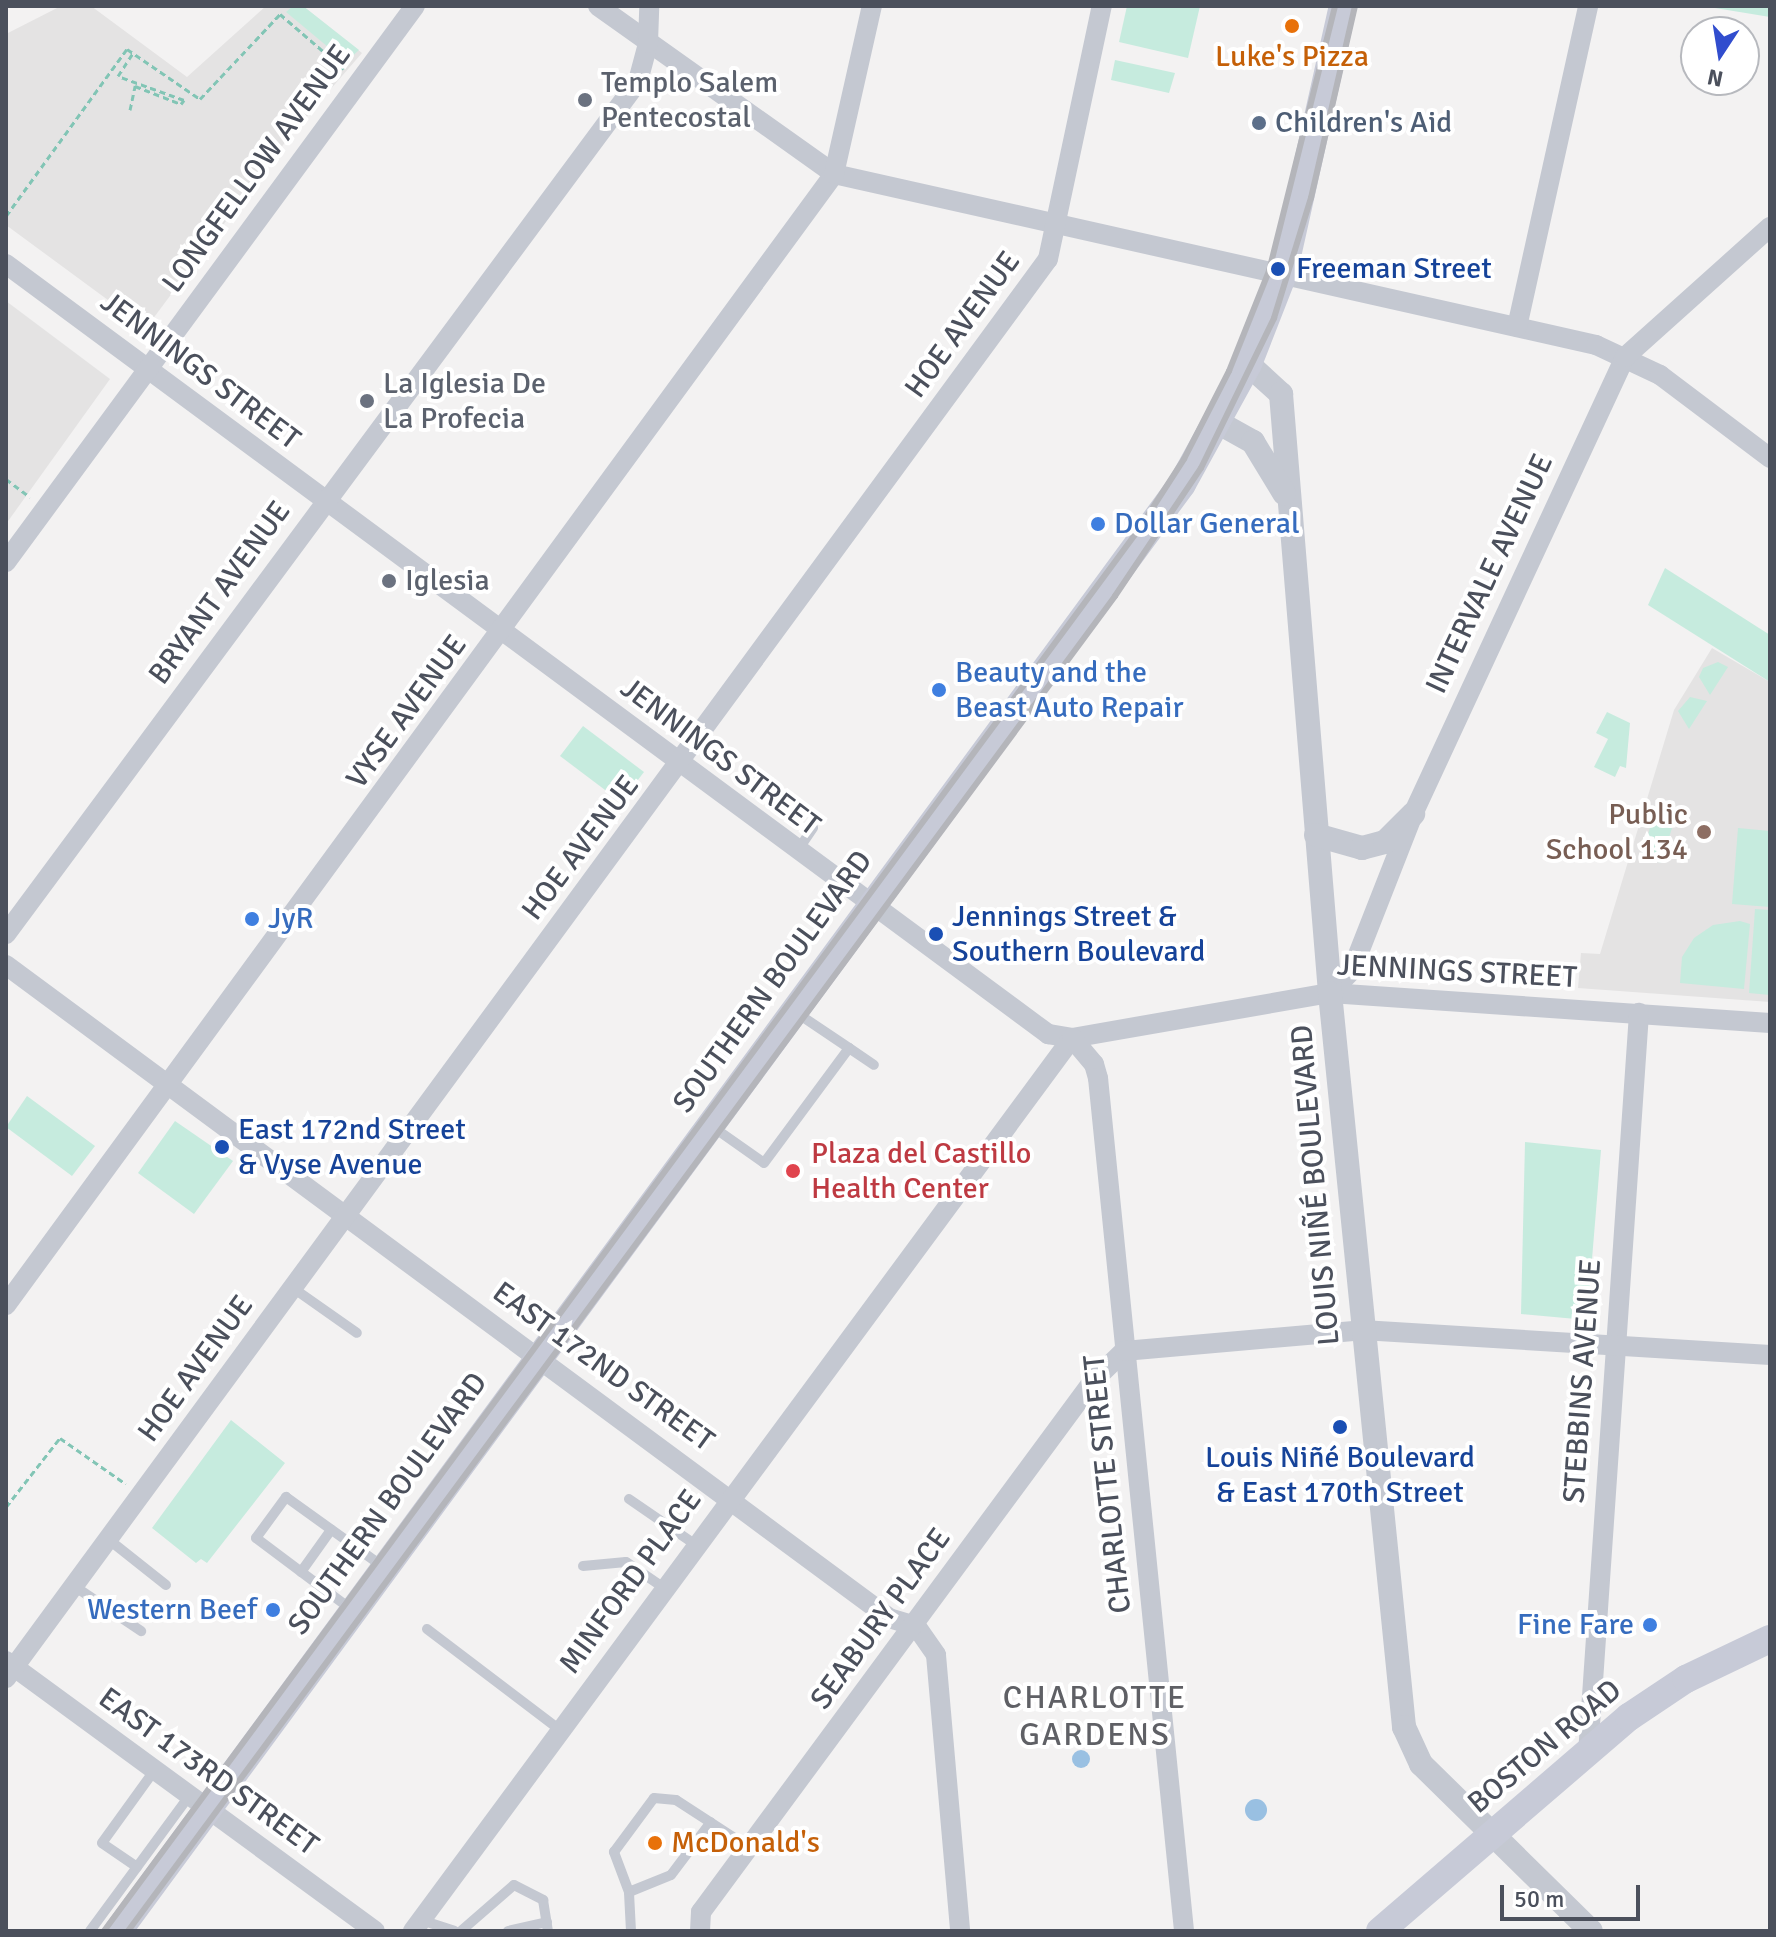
<!DOCTYPE html>
<meta charset="utf-8">
<style>
body{margin:0}
#map{position:relative;width:1776px;height:1937px;overflow:hidden;background:#f3f2f2;font-family:Signika,sans-serif}
div>[style]{position:absolute}
[style*='--x']{left:calc(var(--x)*1px);top:calc(var(--y)*1px);width:calc(var(--w)*1px);rotate:calc(var(--a)*1deg)}
.education>*{inset:0;background:#e4e3e3}
.green>*{inset:0;background:#c6ebde}
.water>*{inset:0;background:#99c0e2}
.round{border-radius:50%}
.path>*{height:3px;margin-top:-1.5px;transform-origin:0;background:repeating-linear-gradient(90deg,#82c5b5 0 6px,transparent 0 10px)}
.service>*{height:10px;margin:-5px;padding:0 5px;transform-origin:5px;border-radius:5px;background:#c4c8d1}
.minor>*{height:20px;margin:-10px;padding:0 10px;transform-origin:10px;border-radius:10px;background:#c4c8d1}
.tertiary>*{height:24px;margin:-12px;padding:0 12px;transform-origin:12px;border-radius:12px;background:#c4c8d1}
.secondary>*{height:28px;margin:-14px;padding:0 14px;transform-origin:14px;border-radius:14px;background:#c7cad7}
.rail>*{height:6px;margin:-3px;padding:0 3px;transform-origin:3px;border-radius:3px;background:#b4b5ba}
.dots>*{width:22px;height:22px;translate:-50% -50%;box-sizing:border-box;border:4px solid #fff;border-radius:50%}
span{translate:-50% -50%;white-space:nowrap;text-align:center;line-height:1.15;-webkit-text-stroke:8px #fff;paint-order:stroke}
.food-label{font-size:30px;color:#c56008}
.left{translate:0 -50%;text-align:left}
.worship-label{font-size:30px;color:#5b616d}
.service-label{font-size:30px;color:#4e5e75}
.street-label{font-size:30px;color:#4b505c}
.transit-label{font-size:30px;color:#164399}
.shop-label{font-size:30px;color:#366cbe}
.right{translate:-100% -50%;text-align:right}
.education-label{font-size:30px;color:#785e54}
.health-label{font-size:30px;color:#be3a42}
.neighbourhood-label{font-size:32px;color:#5f6065;letter-spacing:2px}
.frame{position:absolute;inset:0;border:8px solid #4b505c;pointer-events:none}
.north{position:absolute;left:1680px;top:16px;width:80px;height:80px;box-sizing:border-box;background:#fff;border:2px solid #b7b9be;border-radius:50%;rotate:192deg;font-size:22px;font-weight:700;line-height:32px;text-align:center;color:#4b505c}
.north::after{content:'';display:block;margin:auto;width:28px;height:36px;background:#314dce;clip-path:polygon(50% 0,100% 100%,50% 72%,0 100%)}
.scale{position:absolute;left:1500px;top:1885px;width:140px;height:36px;box-sizing:border-box;border:4px solid #4b505c;border-top:0;padding-left:10px;font-size:24px;line-height:28px;white-space:nowrap;color:#4b505c;-webkit-text-stroke:6px #fff;paint-order:stroke}
</style>
<div id="map">
<div class="education">
<i style="clip-path:polygon(61px 6px,91px 6px,187px 77px,266px 6px,303px 6px,362px 53px,289px 137px,146px 328px,6px 225px,6px 34px)"></i>
<i style="clip-path:polygon(6px 301px,110px 379px,6px 524px)"></i>
<i style="clip-path:polygon(1712px 648px,1770px 682px,1770px 1002px,1578px 988px,1581px 953px,1600px 954px,1674px 710px)"></i>
</div>
<div class="green">
<i style="clip-path:polygon(293px 6px,303px 6px,359px 50px,346px 62px,286px 12px)"></i>
<i style="clip-path:polygon(1127px 6px,1200px 6px,1188px 58px,1119px 42px)"></i>
<i style="clip-path:polygon(1770px 6px,1770px 17px,1709px 7px,1709px 6px)"></i>
<i style="clip-path:polygon(1115px 60px,1175px 73px,1169px 93px,1111px 80px)"></i>
<i style="clip-path:polygon(1665px 568px,1770px 635px,1770px 682px,1648px 605px)"></i>
<i style="clip-path:polygon(1718px 662px,1728px 667px,1710px 695px,1699px 677px,1703px 668px)"></i>
<i style="clip-path:polygon(1690px 697px,1707px 701px,1689px 729px,1678px 711px)"></i>
<i style="clip-path:polygon(1607px 712px,1630px 723px,1626px 768px,1620px 766px,1615px 777px,1594px 767px,1608px 739px,1596px 733px)"></i>
<i style="clip-path:polygon(583px 726px,644px 772px,621px 802px,560px 756px)"></i>
<i style="clip-path:polygon(1658px 802px,1678px 809px,1661px 863px,1641px 857px)"></i>
<i style="clip-path:polygon(1738px 828px,1770px 831px,1770px 907px,1732px 904px)"></i>
<i style="clip-path:polygon(1755px 909px,1770px 910px,1770px 995px,1749px 993px)"></i>
<i style="clip-path:polygon(1740px 921px,1750px 924px,1744px 989px,1680px 983px,1682px 957px,1694px 938px,1713px 925px)"></i>
<i style="clip-path:polygon(27px 1096px,95px 1146px,72px 1176px,6px 1127px)"></i>
<i style="clip-path:polygon(175px 1121px,233px 1161px,194px 1214px,138px 1173px)"></i>
<i style="clip-path:polygon(1525px 1142px,1601px 1150px,1587px 1320px,1521px 1314px)"></i>
<i style="clip-path:polygon(231px 1420px,285px 1463px,207px 1563px,201px 1559px,196px 1563px,152px 1528px)"></i>
</div>
<div class="water">
<i class="round" style="left:1072px;top:1750px;width:18px;height:18px"></i>
<i class="round" style="left:1245px;top:1799px;width:22px;height:22px"></i>
</div>
<div class="path">
<i style="--x:130;--y:110;--w:25;--a:-78"></i>
<i style="--x:135;--y:86;--w:49;--a:21.4"></i>
<i style="--x:181;--y:104;--w:5;--a:-53"></i>
<i style="--x:184;--y:100;--w:70;--a:-160"></i>
<i style="--x:118;--y:76;--w:27;--a:-57"></i>
<i style="--x:6;--y:216;--w:206;--a:-54.1"></i>
<i style="--x:127;--y:49;--w:88;--a:34.4"></i>
<i style="--x:200;--y:99;--w:117;--a:-46.7"></i>
<i style="--x:280;--y:14;--w:84;--a:40.7"></i>
<i style="--x:6;--y:479;--w:30;--a:37"></i>
<i style="--x:6;--y:1507;--w:88;--a:-52"></i>
<i style="--x:60;--y:1438;--w:80;--a:34.9"></i>
</div>
<div class="service">
<i style="--x:798;--y:850;--w:27;--a:-56"></i>
<i style="--x:849;--y:1048;--w:30;--a:34"></i>
<i style="--x:713;--y:1127;--w:62;--a:35.2"></i>
<i style="--x:764;--y:1163;--w:143;--a:-53.5"></i>
<i style="--x:849;--y:1048;--w:63;--a:-146.1"></i>
<i style="--x:293;--y:1288;--w:78;--a:35.1"></i>
<i style="--x:629;--y:1499;--w:81;--a:34.5"></i>
<i style="--x:108;--y:1539;--w:74;--a:38.4"></i>
<i style="--x:583;--y:1566;--w:43;--a:-5.3"></i>
<i style="--x:626;--y:1562;--w:46;--a:34.4"></i>
<i style="--x:301;--y:1572;--w:52;--a:-54.5"></i>
<i style="--x:74;--y:1586;--w:81;--a:33.9"></i>
<i style="--x:352;--y:1610;--w:120;--a:-143.1"></i>
<i style="--x:256;--y:1538;--w:51;--a:-53.8"></i>
<i style="--x:286;--y:1497;--w:118;--a:35.7"></i>
<i style="--x:427;--y:1629;--w:167;--a:37.2"></i>
<i style="--x:137;--y:1867;--w:42;--a:-145.6"></i>
<i style="--x:102;--y:1843;--w:89;--a:-54.2"></i>
<i style="--x:629;--y:1892;--w:45;--a:-22"></i>
<i style="--x:671;--y:1875;--w:66;--a:-53"></i>
<i style="--x:421;--y:1920;--w:35;--a:18"></i>
<i style="--x:90;--y:1931;--w:167;--a:-53.7"></i>
<i style="--x:461;--y:1931;--w:70;--a:-41"></i>
<i style="--x:514;--y:1885;--w:33;--a:27"></i>
<i style="--x:543;--y:1900;--w:31;--a:81"></i>
<i style="--x:508;--y:1931;--w:40;--a:-13"></i>
<i style="--x:631;--y:1931;--w:39;--a:-93"></i>
<i style="--x:629;--y:1892;--w:43;--a:-110.6"></i>
<i style="--x:614;--y:1852;--w:67;--a:-53.5"></i>
<i style="--x:654;--y:1798;--w:22;--a:5"></i>
<i style="--x:676;--y:1800;--w:88;--a:33"></i>
</div>
<div class="minor">
<i style="--x:598;--y:6;--w:290;--a:35.4"></i>
<i style="--x:834;--y:174;--w:781;--a:12.65"></i>
<i style="--x:1596;--y:345;--w:71;--a:25.1"></i>
<i style="--x:1660;--y:375;--w:138;--a:37"></i>
<i style="--x:6;--y:264;--w:1296;--a:36.46"></i>
<i style="--x:1048;--y:1034;--w:24;--a:9"></i>
<i style="--x:1072;--y:1038;--w:262;--a:-9.9"></i>
<i style="--x:1330;--y:993;--w:441;--a:3.9"></i>
<i style="--x:1517;--y:327;--w:329;--a:-77.5"></i>
<i style="--x:6;--y:562;--w:690;--a:-53.66"></i>
<i style="--x:6;--y:934;--w:1062;--a:-53.46"></i>
<i style="--x:638;--y:81;--w:39;--a:-75"></i>
<i style="--x:648;--y:43;--w:37;--a:-88"></i>
<i style="--x:6;--y:965;--w:1098;--a:36.48"></i>
<i style="--x:889;--y:1618;--w:28;--a:17"></i>
<i style="--x:916;--y:1626;--w:35;--a:55"></i>
<i style="--x:936;--y:1655;--w:277;--a:85"></i>
<i style="--x:1330;--y:993;--w:32;--a:-46"></i>
<i style="--x:1352;--y:970;--w:168;--a:-68.6"></i>
<i style="--x:1413;--y:814;--w:504;--a:-65.11"></i>
<i style="--x:1625;--y:357;--w:195;--a:-41.9"></i>
<i style="--x:6;--y:1305;--w:1402;--a:-53.79"></i>
<i style="--x:834;--y:174;--w:172;--a:-77.3"></i>
<i style="--x:6;--y:1661;--w:457;--a:36.2"></i>
<i style="--x:6;--y:1678;--w:1760;--a:-53.71"></i>
<i style="--x:1048;--y:259;--w:259;--a:-78"></i>
<i style="--x:1588;--y:1754;--w:743;--a:-86.06"></i>
<i style="--x:413;--y:1931;--w:1110;--a:-53.57"></i>
<i style="--x:1072;--y:1038;--w:34;--a:50"></i>
<i style="--x:1094;--y:1064;--w:15;--a:74"></i>
<i style="--x:1098;--y:1078;--w:857;--a:84.24"></i>
<i style="--x:700;--y:1931;--w:19;--a:-87"></i>
<i style="--x:701;--y:1912;--w:660;--a:-53.56"></i>
<i style="--x:1093;--y:1381;--w:43;--a:-44.1"></i>
<i style="--x:1124;--y:1351;--w:239;--a:-5"></i>
<i style="--x:1362;--y:1330;--w:409;--a:3.5"></i>
</div>
<div class="tertiary">
<i style="--x:1248;--y:364;--w:45;--a:42.3"></i>
<i style="--x:1281;--y:394;--w:601;--a:85.32"></i>
<i style="--x:1330;--y:993;--w:738;--a:84.24"></i>
<i style="--x:1404;--y:1727;--w:41;--a:65.3"></i>
<i style="--x:1421;--y:1764;--w:238;--a:44.5"></i>
<i style="--x:1219;--y:423;--w:39;--a:29"></i>
<i style="--x:1253;--y:442;--w:60;--a:58.7"></i>
<i style="--x:1316;--y:835;--w:48;--a:15.8"></i>
<i style="--x:1362;--y:848;--w:24;--a:-15"></i>
<i style="--x:1385;--y:842;--w:40;--a:-45"></i>
</div>
<div class="secondary">
<i style="--x:118;--y:1931;--w:1796;--a:-53.67"></i>
<i style="--x:1182;--y:484;--w:137;--a:-61.2"></i>
<i style="--x:1248;--y:364;--w:97;--a:-68.7"></i>
<i style="--x:1283;--y:274;--w:275;--a:-77.4"></i>
<i style="--x:1380;--y:1931;--w:328;--a:-40.7"></i>
<i style="--x:1629;--y:1717;--w:69;--a:-33.7"></i>
<i style="--x:1686;--y:1679;--w:93;--a:-25.5"></i>
</div>
<div class="rail">
<i style="--x:104;--y:1931;--w:1739;--a:-53.56"></i>
<i style="--x:1137;--y:532;--w:87;--a:-57.2"></i>
<i style="--x:1184;--y:459;--w:99;--a:-62.9"></i>
<i style="--x:1229;--y:371;--w:108;--a:-68.2"></i>
<i style="--x:1269;--y:271;--w:273;--a:-76"></i>
<i style="--x:128;--y:1931;--w:1660;--a:-53.52"></i>
<i style="--x:1115;--y:596;--w:154;--a:-56.1"></i>
<i style="--x:1201;--y:468;--w:167;--a:-64"></i>
<i style="--x:1274;--y:318;--w:126;--a:-72.9"></i>
<i style="--x:1311;--y:198;--w:197;--a:-77.1"></i>
</div>
<div class="dots">
<i style="left:1292px;top:26px;background:#e8710a"></i>
<i style="left:585px;top:100px;background:#6b7280"></i>
<i style="left:1259px;top:123px;background:#5c6f8a"></i>
<i style="left:1278px;top:269px;background:#1a4fb4"></i>
<i style="left:367px;top:401px;background:#6b7280"></i>
<i style="left:1098px;top:524px;background:#3f7fe0"></i>
<i style="left:389px;top:581px;background:#6b7280"></i>
<i style="left:939px;top:690px;background:#3f7fe0"></i>
<i style="left:1704px;top:832px;background:#8d6e63"></i>
<i style="left:252px;top:919px;background:#3f7fe0"></i>
<i style="left:936px;top:934px;background:#1a4fb4"></i>
<i style="left:222px;top:1147px;background:#1a4fb4"></i>
<i style="left:793px;top:1171px;background:#e0444e"></i>
<i style="left:1340px;top:1427px;background:#1a4fb4"></i>
<i style="left:273px;top:1610px;background:#3f7fe0"></i>
<i style="left:1650px;top:1625px;background:#3f7fe0"></i>
<i style="left:655px;top:1843px;background:#e8710a"></i>
</div>
<div class="food-label">
<span style="left:1292px;top:57px">Luke's Pizza</span>
<span class="left" style="left:671px;top:1843px">McDonald's</span>
</div>
<div class="worship-label">
<span class="left" style="left:601px;top:100px">Templo Salem<br>Pentecostal</span>
<span class="left" style="left:383px;top:401px">La Iglesia De<br>La Profecia</span>
<span class="left" style="left:405px;top:581px">Iglesia</span>
</div>
<div class="service-label">
<span class="left" style="left:1275px;top:123px">Children's Aid</span>
</div>
<div class="street-label">
<span style="left:257px;top:169px;rotate:-54deg">LONGFELLOW AVENUE</span>
<span style="left:963px;top:325px;rotate:-54deg">HOE AVENUE</span>
<span style="left:200px;top:371px;rotate:37deg">JENNINGS STREET</span>
<span style="left:1490px;top:574px;rotate:-65deg">INTERVALE AVENUE</span>
<span style="left:220px;top:593px;rotate:-54deg">BRYANT AVENUE</span>
<span style="left:407px;top:712px;rotate:-54deg">VYSE AVENUE</span>
<span style="left:720px;top:757px;rotate:37deg">JENNINGS STREET</span>
<span style="left:581px;top:848px;rotate:-53deg">HOE AVENUE</span>
<span style="left:1457px;top:972px;rotate:3deg">JENNINGS STREET</span>
<span style="left:773px;top:982px;rotate:-54deg">SOUTHERN BOULEVARD</span>
<span style="left:1316px;top:1185px;rotate:-95deg">LOUIS NIÑÉ BOULEVARD</span>
<span style="left:603px;top:1367px;rotate:36deg">EAST 172ND STREET</span>
<span style="left:196px;top:1369px;rotate:-54deg">HOE AVENUE</span>
<span style="left:1583px;top:1381px;rotate:-86deg">STEBBINS AVENUE</span>
<span style="left:1108px;top:1484px;rotate:-96deg">CHARLOTTE STREET</span>
<span style="left:388px;top:1504px;rotate:-54deg">SOUTHERN BOULEVARD</span>
<span style="left:631px;top:1582px;rotate:-54deg">MINFORD PLACE</span>
<span style="left:881px;top:1619px;rotate:-54deg">SEABURY PLACE</span>
<span style="left:1545px;top:1747px;rotate:-40deg">BOSTON ROAD</span>
<span style="left:208px;top:1772px;rotate:36deg">EAST 173RD STREET</span>
</div>
<div class="transit-label">
<span class="left" style="left:1296px;top:269px">Freeman Street</span>
<span class="left" style="left:952px;top:934px">Jennings Street &amp;<br>Southern Boulevard</span>
<span class="left" style="left:238px;top:1147px">East 172nd Street<br>&amp; Vyse Avenue</span>
<span style="left:1340px;top:1475px">Louis Niñé Boulevard<br>&amp; East 170th Street</span>
</div>
<div class="shop-label">
<span class="left" style="left:1114px;top:524px">Dollar General</span>
<span class="left" style="left:955px;top:690px">Beauty and the<br>Beast Auto Repair</span>
<span class="left" style="left:268px;top:919px">JyR</span>
<span class="right" style="left:257px;top:1610px">Western Beef</span>
<span class="right" style="left:1634px;top:1625px">Fine Fare</span>
</div>
<div class="education-label">
<span class="right" style="left:1688px;top:832px">Public<br>School 134</span>
</div>
<div class="health-label">
<span class="left" style="left:811px;top:1171px">Plaza del Castillo<br>Health Center</span>
</div>
<div class="neighbourhood-label">
<span style="left:1095px;top:1717px">CHARLOTTE<br>GARDENS</span>
</div>
<div class="frame"></div>
<div class="north">N</div>
<div class="scale">50 m</div>
</div>
